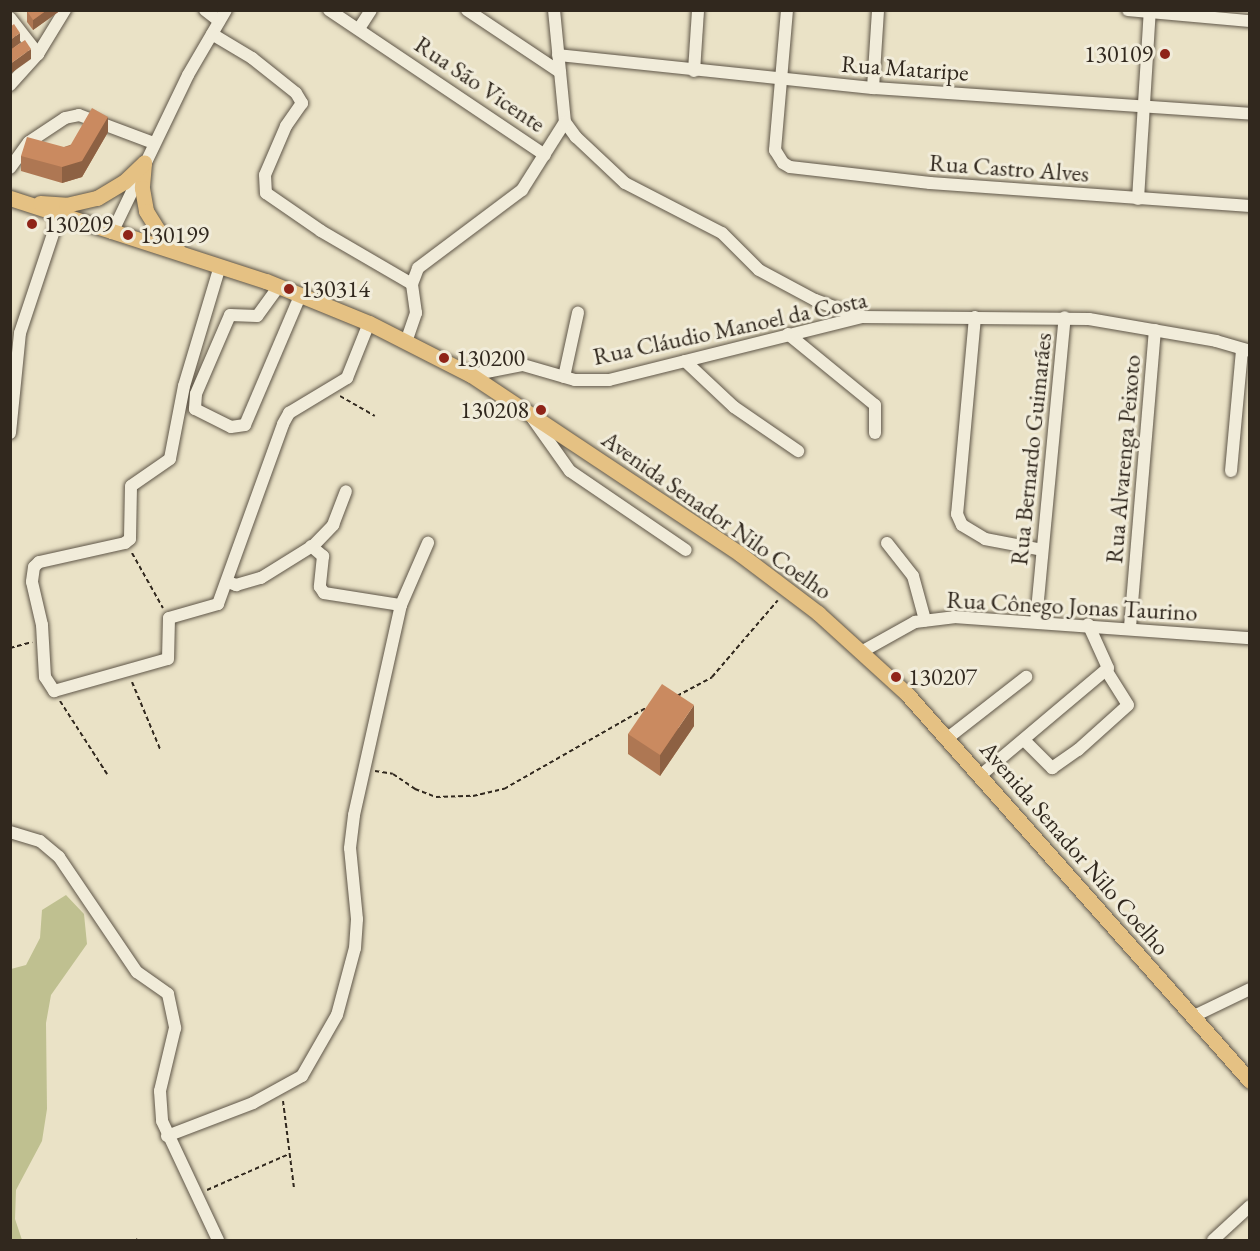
<!DOCTYPE html>
<meta charset="utf-8">
<style>
body{margin:0}
#map{position:relative;width:1260px;height:1251px;overflow:hidden;background:#eae2c6;font-family:"EB Garamond",serif}
div>[style]{position:absolute}
[style*='--x']{left:calc(var(--x)*1px);top:calc(var(--y)*1px);width:calc(var(--w)*1px);rotate:calc(var(--a)*1deg)}
.green>*{inset:0;background:#bfc090}
.path>*{height:2px;margin-top:-1px;transform-origin:0;background:repeating-linear-gradient(90deg,#31281e 0 4.5px,transparent 0 7.5px)}
.roads{filter:drop-shadow(0 0 2px #5f5648) drop-shadow(0 0 2px #5f5648)}
.minor>*{height:12px;margin:-6px;padding:0 6px;transform-origin:6px;border-radius:6px;background:#f1ecda}
.major>*{height:15px;margin:-7.5px;padding:0 7.5px;transform-origin:7.5px;border-radius:7.5px;background:#e5c183}
.wall>*{inset:0;background:#ae7753}
.shaded-wall>*{inset:0;background:#8d6143}
.building>*{inset:0;background:#ca8a60}
.dots>*{width:16px;height:16px;translate:-50% -50%;box-sizing:border-box;border:3px solid #f1ecda;border-radius:50%}
span{translate:-50% -50%;white-space:nowrap;text-align:center;line-height:1.15;-webkit-text-stroke:6px #f1ecda;paint-order:stroke}
.poi-label{font-size:24px;color:#31281e}
.right{translate:-100% -50%;text-align:right}
.left{translate:0 -50%;text-align:left}
.street-label{font-size:24px;color:#31281e}
.frame{position:absolute;inset:0;border:12px solid #31281e;pointer-events:none}
</style>
<div id="map">
<div class="green">
<i style="clip-path:polygon(66px 895px,84px 914px,87px 944px,51px 995px,46px 1023px,47px 1109px,42px 1141px,16px 1190px,15px 1219px,22px 1240px,11px 1240px,11px 969px,26px 965px,40px 938px,42px 910px)"></i>
</div>
<div class="path">
<i style="--x:340;--y:396;--w:40;--a:29.7"></i>
<i style="--x:132;--y:553;--w:63;--a:60.6"></i>
<i style="--x:10;--y:648;--w:23;--a:-15"></i>
<i style="--x:132;--y:682;--w:73;--a:67.3"></i>
<i style="--x:677;--y:696;--w:40;--a:-28"></i>
<i style="--x:712;--y:677;--w:101;--a:-49.4"></i>
<i style="--x:60;--y:701;--w:87;--a:57.2"></i>
<i style="--x:375;--y:771;--w:18;--a:9"></i>
<i style="--x:393;--y:774;--w:27;--a:34"></i>
<i style="--x:415;--y:789;--w:22;--a:21"></i>
<i style="--x:436;--y:797;--w:37;--a:-2"></i>
<i style="--x:473;--y:796;--w:32;--a:-13"></i>
<i style="--x:504;--y:789;--w:163;--a:-29.7"></i>
<i style="--x:283;--y:1101;--w:88;--a:82.8"></i>
<i style="--x:207;--y:1190;--w:90;--a:-23.7"></i>
<i style="--x:136;--y:1239;--w:1;--a:45"></i>
</div>
<div class="roads">
<div class="minor">
<i style="--x:205;--y:10;--w:18;--a:38"></i>
<i style="--x:329;--y:10;--w:260;--a:33.9"></i>
<i style="--x:467;--y:10;--w:112;--a:33.7"></i>
<i style="--x:554;--y:10;--w:113;--a:84.4"></i>
<i style="--x:565;--y:122;--w:19;--a:54"></i>
<i style="--x:576;--y:137;--w:67;--a:43.2"></i>
<i style="--x:625;--y:183;--w:109;--a:27.3"></i>
<i style="--x:722;--y:233;--w:52;--a:45"></i>
<i style="--x:759;--y:270;--w:64;--a:28.2"></i>
<i style="--x:815;--y:300;--w:49;--a:20.3"></i>
<i style="--x:787;--y:10;--w:141;--a:94.9"></i>
<i style="--x:775;--y:150;--w:15;--a:58"></i>
<i style="--x:783;--y:163;--w:8;--a:30"></i>
<i style="--x:790;--y:167;--w:141;--a:6.5"></i>
<i style="--x:930;--y:183;--w:321;--a:4.1"></i>
<i style="--x:1128;--y:10;--w:122;--a:5.2"></i>
<i style="--x:10;--y:18;--w:46;--a:52.1"></i>
<i style="--x:360;--y:27;--w:20;--a:-57"></i>
<i style="--x:212;--y:34;--w:47;--a:31"></i>
<i style="--x:252;--y:58;--w:56;--a:38.5"></i>
<i style="--x:296;--y:93;--w:12;--a:59"></i>
<i style="--x:302;--y:103;--w:28;--a:125"></i>
<i style="--x:286;--y:126;--w:53;--a:113.2"></i>
<i style="--x:265;--y:175;--w:18;--a:87"></i>
<i style="--x:266;--y:193;--w:67;--a:34.6"></i>
<i style="--x:321;--y:231;--w:105;--a:30.2"></i>
<i style="--x:558;--y:55;--w:317;--a:6"></i>
<i style="--x:873;--y:88;--w:378;--a:3.9"></i>
<i style="--x:694;--y:71;--w:61;--a:-86.2"></i>
<i style="--x:10;--y:85;--w:42;--a:-47.9"></i>
<i style="--x:38;--y:54;--w:52;--a:-58.5"></i>
<i style="--x:873;--y:88;--w:78;--a:-86.3"></i>
<i style="--x:10;--y:168;--w:32;--a:-54"></i>
<i style="--x:29;--y:142;--w:43;--a:-33.7"></i>
<i style="--x:65;--y:118;--w:14;--a:-12"></i>
<i style="--x:79;--y:115;--w:80;--a:20.5"></i>
<i style="--x:1138;--y:199;--w:189;--a:-86.4"></i>
<i style="--x:112;--y:233;--w:175;--a:-64.3"></i>
<i style="--x:188;--y:75;--w:75;--a:-59.7"></i>
<i style="--x:220;--y:266;--w:125;--a:106.7"></i>
<i style="--x:184;--y:386;--w:74;--a:100.9"></i>
<i style="--x:170;--y:459;--w:47;--a:145.3"></i>
<i style="--x:131;--y:486;--w:53;--a:91.1"></i>
<i style="--x:130;--y:539;--w:6;--a:141"></i>
<i style="--x:125;--y:543;--w:88;--a:167.5"></i>
<i style="--x:39;--y:562;--w:7;--a:135"></i>
<i style="--x:34;--y:567;--w:15;--a:98"></i>
<i style="--x:32;--y:582;--w:44;--a:76.9"></i>
<i style="--x:42;--y:625;--w:52;--a:86.7"></i>
<i style="--x:45;--y:677;--w:17;--a:57"></i>
<i style="--x:54;--y:691;--w:118;--a:-15.7"></i>
<i style="--x:168;--y:659;--w:41;--a:-88.6"></i>
<i style="--x:169;--y:618;--w:51;--a:-15.9"></i>
<i style="--x:218;--y:604;--w:191;--a:-70.1"></i>
<i style="--x:283;--y:424;--w:13;--a:-61"></i>
<i style="--x:289;--y:413;--w:68;--a:-31.1"></i>
<i style="--x:347;--y:378;--w:59;--a:-68.2"></i>
<i style="--x:279;--y:286;--w:37;--a:126"></i>
<i style="--x:257;--y:316;--w:27;--a:-178"></i>
<i style="--x:230;--y:315;--w:86;--a:113.3"></i>
<i style="--x:196;--y:394;--w:15;--a:94"></i>
<i style="--x:195;--y:409;--w:40;--a:26.6"></i>
<i style="--x:231;--y:427;--w:14;--a:-8"></i>
<i style="--x:245;--y:425;--w:142;--a:-66.9"></i>
<i style="--x:975;--y:317;--w:198;--a:95.2"></i>
<i style="--x:957;--y:514;--w:12;--a:66"></i>
<i style="--x:962;--y:525;--w:27;--a:31"></i>
<i style="--x:985;--y:539;--w:58;--a:10.9"></i>
<i style="--x:788;--y:334;--w:112;--a:39.2"></i>
<i style="--x:875;--y:405;--w:28;--a:90"></i>
<i style="--x:406;--y:342;--w:31;--a:-71"></i>
<i style="--x:416;--y:313;--w:29;--a:-98"></i>
<i style="--x:412;--y:284;--w:17;--a:-69"></i>
<i style="--x:418;--y:268;--w:130;--a:-36.9"></i>
<i style="--x:522;--y:190;--w:80;--a:-57.7"></i>
<i style="--x:685;--y:361;--w:67;--a:43.2"></i>
<i style="--x:734;--y:407;--w:78;--a:34.5"></i>
<i style="--x:471;--y:375;--w:53;--a:-10.9"></i>
<i style="--x:523;--y:365;--w:54;--a:16.1"></i>
<i style="--x:575;--y:380;--w:34;--a:0"></i>
<i style="--x:609;--y:380;--w:260;--a:-14"></i>
<i style="--x:861;--y:317;--w:228;--a:0.5"></i>
<i style="--x:1089;--y:319;--w:129;--a:9.8"></i>
<i style="--x:1216;--y:341;--w:35;--a:16"></i>
<i style="--x:564;--y:377;--w:66;--a:-77.7"></i>
<i style="--x:533;--y:419;--w:64;--a:54.6"></i>
<i style="--x:570;--y:471;--w:140;--a:34.3"></i>
<i style="--x:10;--y:433;--w:100;--a:-84.3"></i>
<i style="--x:20;--y:333;--w:123;--a:-71.6"></i>
<i style="--x:1231;--y:471;--w:122;--a:-84.8"></i>
<i style="--x:887;--y:543;--w:42;--a:51.8"></i>
<i style="--x:913;--y:576;--w:46;--a:74.7"></i>
<i style="--x:311;--y:546;--w:16;--a:40"></i>
<i style="--x:323;--y:556;--w:31;--a:96"></i>
<i style="--x:320;--y:587;--w:7;--a:56"></i>
<i style="--x:324;--y:593;--w:78;--a:8.9"></i>
<i style="--x:228;--y:582;--w:9;--a:21"></i>
<i style="--x:236;--y:585;--w:26;--a:-16"></i>
<i style="--x:261;--y:578;--w:62;--a:-31.9"></i>
<i style="--x:314;--y:545;--w:28;--a:-46"></i>
<i style="--x:333;--y:525;--w:36;--a:-69"></i>
<i style="--x:1036;--y:621;--w:305;--a:-84.6"></i>
<i style="--x:1130;--y:627;--w:298;--a:-85.2"></i>
<i style="--x:863;--y:651;--w:60;--a:-29.1"></i>
<i style="--x:915;--y:622;--w:39;--a:-7"></i>
<i style="--x:954;--y:617;--w:297;--a:4.1"></i>
<i style="--x:949;--y:737;--w:98;--a:-37.9"></i>
<i style="--x:1024;--y:740;--w:40;--a:45"></i>
<i style="--x:1052;--y:768;--w:32;--a:-35"></i>
<i style="--x:1078;--y:750;--w:67;--a:-42"></i>
<i style="--x:1128;--y:705;--w:41;--a:-122.2"></i>
<i style="--x:981;--y:775;--w:166;--a:-40.1"></i>
<i style="--x:1108;--y:668;--w:48;--a:-114.4"></i>
<i style="--x:10;--y:832;--w:31;--a:17"></i>
<i style="--x:40;--y:841;--w:25;--a:40"></i>
<i style="--x:59;--y:857;--w:139;--a:55.9"></i>
<i style="--x:137;--y:972;--w:38;--a:35"></i>
<i style="--x:168;--y:994;--w:35;--a:78"></i>
<i style="--x:175;--y:1028;--w:65;--a:103.4"></i>
<i style="--x:160;--y:1091;--w:30;--a:86"></i>
<i style="--x:162;--y:1121;--w:132;--a:64.8"></i>
<i style="--x:1192;--y:1017;--w:64;--a:-25.8"></i>
<i style="--x:167;--y:1136;--w:92;--a:-21"></i>
<i style="--x:253;--y:1103;--w:56;--a:-28.9"></i>
<i style="--x:302;--y:1076;--w:70;--a:-60.2"></i>
<i style="--x:337;--y:1015;--w:69;--a:-75"></i>
<i style="--x:355;--y:948;--w:29;--a:-86"></i>
<i style="--x:357;--y:919;--w:71;--a:-95.6"></i>
<i style="--x:350;--y:848;--w:33;--a:-83"></i>
<i style="--x:354;--y:815;--w:215;--a:-77.4"></i>
<i style="--x:401;--y:605;--w:68;--a:-66.5"></i>
<i style="--x:1213;--y:1240;--w:50;--a:-42.6"></i>
</div>
<div class="major">
<i style="--x:144;--y:163;--w:25;--a:95"></i>
<i style="--x:142;--y:188;--w:23;--a:80"></i>
<i style="--x:146;--y:211;--w:22;--a:58"></i>
<i style="--x:158;--y:230;--w:30;--a:46"></i>
<i style="--x:10;--y:198;--w:269;--a:18"></i>
<i style="--x:266;--y:281;--w:111;--a:22.2"></i>
<i style="--x:369;--y:323;--w:114;--a:27"></i>
<i style="--x:471;--y:375;--w:323;--a:33.6"></i>
<i style="--x:740;--y:554;--w:98;--a:37.1"></i>
<i style="--x:818;--y:613;--w:120;--a:42.3"></i>
<i style="--x:907;--y:694;--w:517;--a:48.45"></i>
<i style="--x:40;--y:203;--w:26;--a:4"></i>
<i style="--x:66;--y:205;--w:32;--a:-13"></i>
<i style="--x:97;--y:198;--w:31;--a:-31"></i>
<i style="--x:124;--y:182;--w:28;--a:-44"></i>
</div>
</div>
<div class="wall">
<i style="clip-path:polygon(28px 10px,61px 10px,33px 30px,27px 22px,27px 11px)"></i>
<i style="clip-path:polygon(108px 132px,82px 177px,62px 183px,21px 171px,21px 156px,64px 147px)"></i>
<i style="clip-path:polygon(694px 726px,660px 776px,628px 754px,628px 734px)"></i>
</div>
<div class="shaded-wall">
<i style="clip-path:polygon(47px 10px,61px 10px,33px 30px,33px 20px)"></i>
<i style="clip-path:polygon(20px 33px,20px 43px,10px 51px,10px 40px)"></i>
<i style="clip-path:polygon(31px 49px,31px 59px,10px 74px,10px 64px)"></i>
<i style="clip-path:polygon(108px 117px,108px 132px,82px 177px,62px 183px,62px 167px)"></i>
<i style="clip-path:polygon(694px 705px,694px 726px,660px 776px,660px 755px)"></i>
</div>
<div class="building">
<i style="clip-path:polygon(28px 10px,47px 10px,33px 20px,27px 11px)"></i>
<i style="clip-path:polygon(14px 24px,20px 33px,10px 40px,10px 27px)"></i>
<i style="clip-path:polygon(25px 40px,31px 49px,10px 64px,10px 50px)"></i>
<i style="clip-path:polygon(92px 108px,108px 117px,82px 161px,62px 167px,21px 156px,27px 137px,64px 147px,70px 146px)"></i>
<i style="clip-path:polygon(662px 684px,694px 705px,660px 755px,628px 734px)"></i>
</div>
<div class="dots">
<i style="left:1165px;top:54px;background:#8f2418"></i>
<i style="left:32px;top:224px;background:#8f2418"></i>
<i style="left:128px;top:235px;background:#8f2418"></i>
<i style="left:289px;top:289px;background:#8f2418"></i>
<i style="left:444px;top:358px;background:#8f2418"></i>
<i style="left:541px;top:410px;background:#8f2418"></i>
<i style="left:896px;top:677px;background:#8f2418"></i>
</div>
<div class="poi-label">
<span class="right" style="left:1153px;top:54px">130109</span>
<span class="left" style="left:44px;top:224px">130209</span>
<span class="left" style="left:140px;top:235px">130199</span>
<span class="left" style="left:301px;top:289px">130314</span>
<span class="left" style="left:456px;top:358px">130200</span>
<span class="right" style="left:529px;top:410px">130208</span>
<span class="left" style="left:908px;top:677px">130207</span>
</div>
<div class="street-label">
<span style="left:905px;top:68px;rotate:4deg">Rua Mataripe</span>
<span style="left:480px;top:84px;rotate:34deg">Rua São Vicente</span>
<span style="left:1009px;top:168px;rotate:4deg">Rua Castro Alves</span>
<span style="left:730px;top:328px;rotate:-12deg">Rua Cláudio Manoel da Costa</span>
<span style="left:1031px;top:449px;rotate:-84deg">Rua Bernardo Guimarães</span>
<span style="left:1123px;top:459px;rotate:-85deg">Rua Alvarenga Peixoto</span>
<span style="left:717px;top:515px;rotate:35deg">Avenida Senador Nilo Coelho</span>
<span style="left:1072px;top:606px;rotate:3deg">Rua Cônego Jonas Taurino</span>
<span style="left:1075px;top:848px;rotate:49deg">Avenida Senador Nilo Coelho</span>
</div>
<div class="frame"></div>
</div>
